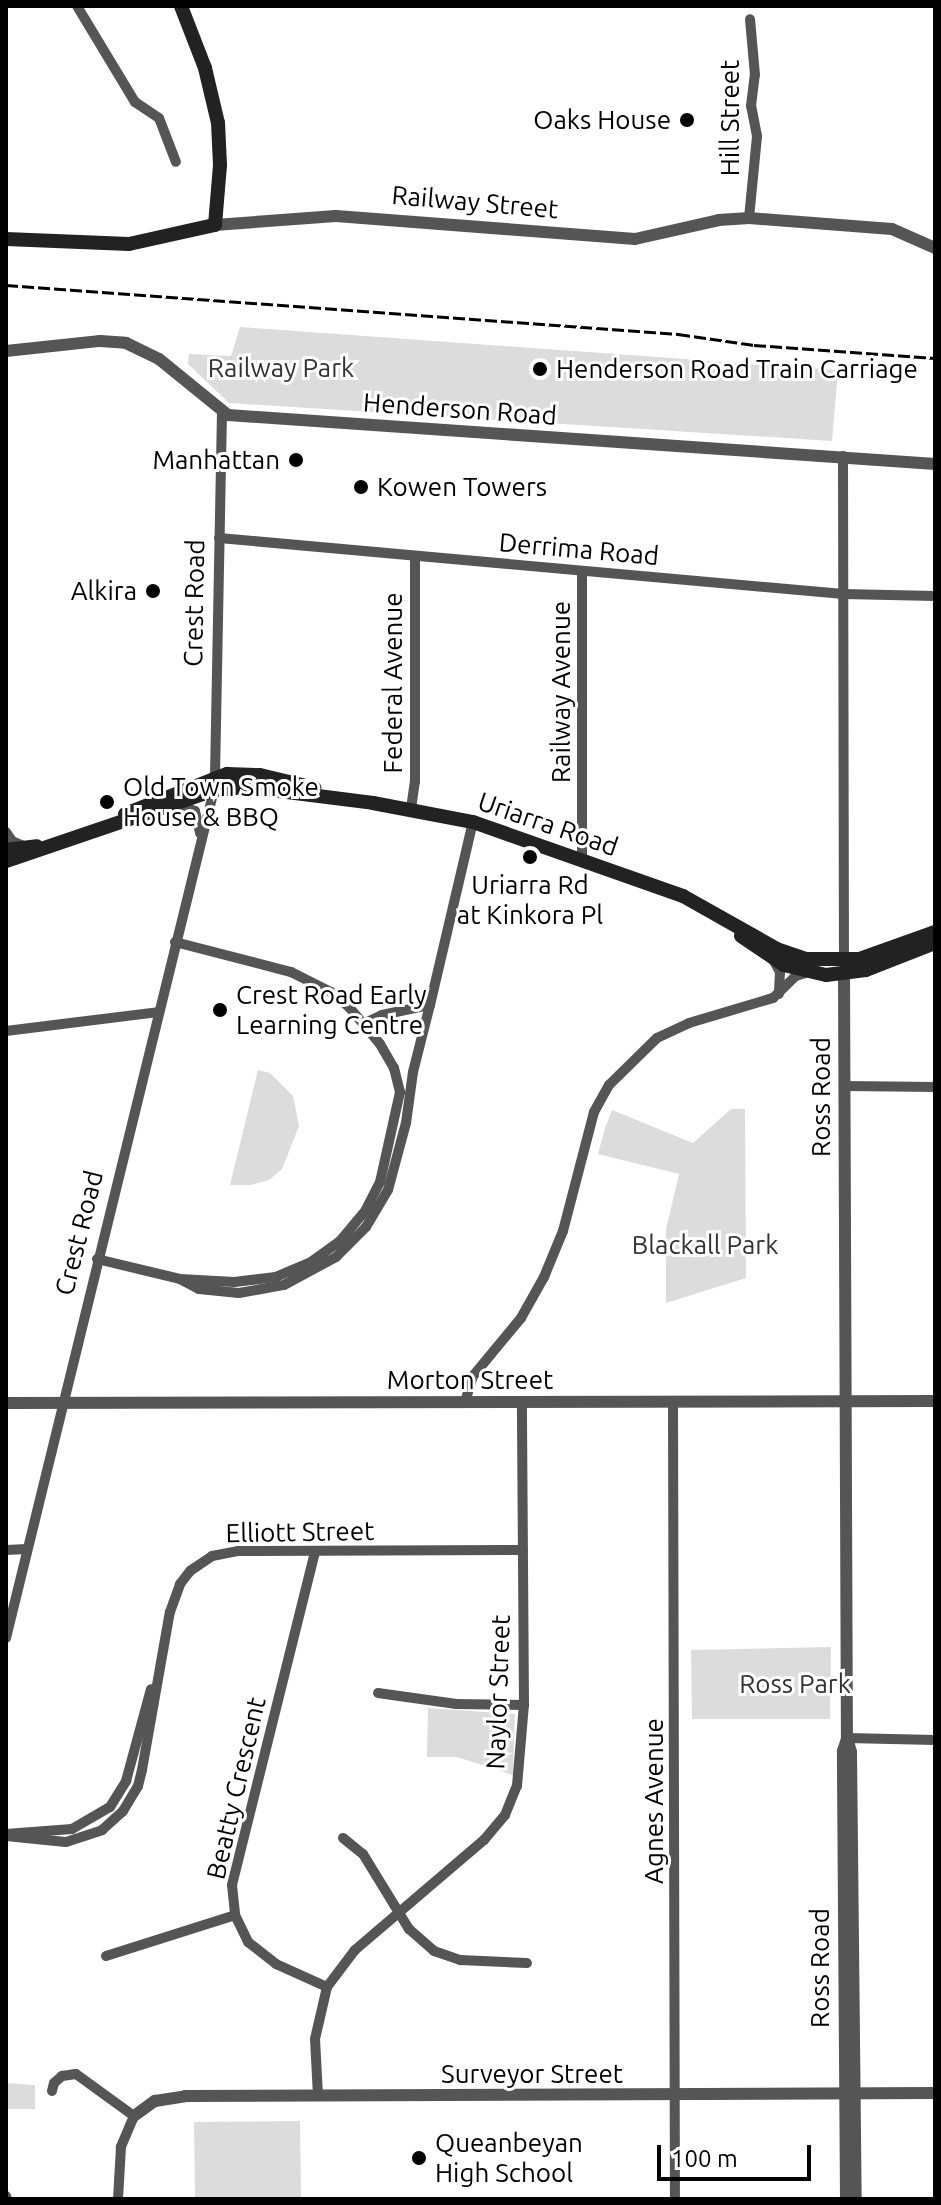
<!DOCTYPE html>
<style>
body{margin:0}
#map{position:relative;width:941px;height:2205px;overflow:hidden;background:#fff;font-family:Ubuntu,sans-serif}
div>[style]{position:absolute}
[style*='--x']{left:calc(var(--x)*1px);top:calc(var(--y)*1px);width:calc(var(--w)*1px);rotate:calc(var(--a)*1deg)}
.green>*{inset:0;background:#dcdcdc}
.minor>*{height:10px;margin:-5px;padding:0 5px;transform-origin:5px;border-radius:5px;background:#555}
.tertiary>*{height:12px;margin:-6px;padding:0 6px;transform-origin:6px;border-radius:6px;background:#555}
.secondary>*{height:14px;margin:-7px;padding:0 7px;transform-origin:7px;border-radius:7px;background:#222}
.rail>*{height:3px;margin-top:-1.5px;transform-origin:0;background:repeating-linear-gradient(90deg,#000 0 12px,transparent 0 16px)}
.dots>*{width:22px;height:22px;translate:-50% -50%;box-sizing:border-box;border:4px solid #fff;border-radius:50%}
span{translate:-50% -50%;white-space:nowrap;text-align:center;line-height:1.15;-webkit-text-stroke:6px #fff;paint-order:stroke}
.street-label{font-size:26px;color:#000}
.poi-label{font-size:26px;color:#000}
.right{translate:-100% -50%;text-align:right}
.left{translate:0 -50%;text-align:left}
.park-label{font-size:26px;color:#333}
.frame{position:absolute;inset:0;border:8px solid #000;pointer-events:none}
.scale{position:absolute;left:657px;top:2145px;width:154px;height:36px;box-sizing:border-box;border:4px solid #000;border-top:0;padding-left:10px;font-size:24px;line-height:28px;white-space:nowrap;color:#000;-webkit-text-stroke:6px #fff;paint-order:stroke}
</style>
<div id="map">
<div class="green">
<i style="clip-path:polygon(240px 327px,838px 370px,832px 441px,229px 403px,188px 364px,189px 354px,231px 356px)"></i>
<i style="clip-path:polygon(258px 1070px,270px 1073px,293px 1096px,299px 1126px,282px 1169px,269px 1180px,250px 1185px,230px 1185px)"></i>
<i style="clip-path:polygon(731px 1109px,745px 1109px,746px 1278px,666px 1303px,666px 1229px,679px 1174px,598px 1154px,605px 1128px,612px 1110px,693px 1143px)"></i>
<i style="clip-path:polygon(831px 1647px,830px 1719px,692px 1719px,691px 1650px)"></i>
<i style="clip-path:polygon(428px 1708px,515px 1714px,513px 1775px,457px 1757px,427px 1757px)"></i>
<i style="clip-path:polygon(6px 2083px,35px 2085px,35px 2109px,6px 2109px)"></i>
<i style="clip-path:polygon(300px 2121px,301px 2199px,195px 2199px,194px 2122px)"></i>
</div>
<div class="minor">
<i style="--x:77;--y:6;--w:112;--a:58.9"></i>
<i style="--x:135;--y:102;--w:29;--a:34"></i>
<i style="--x:159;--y:118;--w:47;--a:68.9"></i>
<i style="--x:749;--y:218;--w:82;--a:-84.4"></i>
<i style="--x:757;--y:136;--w:31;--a:-101"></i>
<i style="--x:751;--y:106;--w:31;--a:-83"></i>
<i style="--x:755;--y:75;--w:56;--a:-95.1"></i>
<i style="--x:843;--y:456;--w:504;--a:89.89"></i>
<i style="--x:219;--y:538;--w:627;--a:5.13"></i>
<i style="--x:843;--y:594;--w:92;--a:1.2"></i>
<i style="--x:215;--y:776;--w:362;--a:-88.9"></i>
<i style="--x:176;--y:804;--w:20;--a:20"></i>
<i style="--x:195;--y:811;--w:23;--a:77"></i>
<i style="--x:411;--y:809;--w:27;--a:-82"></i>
<i style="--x:415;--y:782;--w:226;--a:-90"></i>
<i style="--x:6;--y:832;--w:11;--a:56"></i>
<i style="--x:12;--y:841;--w:15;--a:23"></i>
<i style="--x:582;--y:860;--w:289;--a:-90"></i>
<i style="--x:175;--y:942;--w:120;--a:14.5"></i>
<i style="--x:291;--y:972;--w:45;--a:26.6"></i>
<i style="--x:331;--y:992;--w:23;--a:40"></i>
<i style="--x:349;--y:1007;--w:48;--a:50"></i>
<i style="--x:380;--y:1044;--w:28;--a:60"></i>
<i style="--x:394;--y:1068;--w:25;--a:76"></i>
<i style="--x:400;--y:1092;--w:92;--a:102.5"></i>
<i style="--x:380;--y:1182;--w:31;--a:117"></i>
<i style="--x:366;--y:1210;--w:40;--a:130"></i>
<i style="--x:340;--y:1241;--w:36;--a:144"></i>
<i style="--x:311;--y:1262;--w:38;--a:157"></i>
<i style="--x:276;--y:1277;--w:42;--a:173.2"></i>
<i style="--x:234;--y:1282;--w:54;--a:-176.8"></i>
<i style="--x:774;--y:961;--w:13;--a:61"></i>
<i style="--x:780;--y:972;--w:22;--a:93"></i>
<i style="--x:363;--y:1024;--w:21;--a:-25"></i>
<i style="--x:382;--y:1015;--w:49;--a:-11.8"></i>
<i style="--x:430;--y:1005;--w:188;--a:-76.8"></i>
<i style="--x:6;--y:1031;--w:153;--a:-7.1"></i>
<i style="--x:845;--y:1086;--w:90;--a:0.6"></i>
<i style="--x:97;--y:1259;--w:85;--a:13.5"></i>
<i style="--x:180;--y:1279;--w:21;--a:28"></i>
<i style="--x:199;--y:1289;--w:40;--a:5.7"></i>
<i style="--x:239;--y:1293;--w:46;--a:-10.1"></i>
<i style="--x:284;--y:1285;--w:59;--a:-28.3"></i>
<i style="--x:336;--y:1257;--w:42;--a:-45"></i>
<i style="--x:366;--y:1227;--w:43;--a:-59.3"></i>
<i style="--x:388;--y:1190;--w:69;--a:-75"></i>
<i style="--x:406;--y:1123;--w:51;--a:-82.2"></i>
<i style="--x:413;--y:1072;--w:69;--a:-75.8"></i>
<i style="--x:465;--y:1402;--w:27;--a:-73"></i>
<i style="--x:473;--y:1376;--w:75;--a:-50.4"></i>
<i style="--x:521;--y:1318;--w:47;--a:-60.7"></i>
<i style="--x:544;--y:1277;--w:50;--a:-67.6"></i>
<i style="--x:563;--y:1231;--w:123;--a:-75.4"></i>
<i style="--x:594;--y:1112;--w:31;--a:-61"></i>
<i style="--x:609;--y:1085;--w:67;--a:-44.4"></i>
<i style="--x:657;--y:1038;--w:35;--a:-25"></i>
<i style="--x:689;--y:1023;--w:88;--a:-16.6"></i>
<i style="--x:773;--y:998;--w:32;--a:-44"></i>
<i style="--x:796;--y:976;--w:13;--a:-18"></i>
<i style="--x:673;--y:1403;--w:796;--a:89.86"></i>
<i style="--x:6;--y:1550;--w:21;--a:-3"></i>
<i style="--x:315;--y:1552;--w:343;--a:104"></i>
<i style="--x:232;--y:1885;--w:30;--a:84"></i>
<i style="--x:235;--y:1915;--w:30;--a:64"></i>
<i style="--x:248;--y:1942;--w:36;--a:38"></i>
<i style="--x:276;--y:1964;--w:56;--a:24.3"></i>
<i style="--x:6;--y:1638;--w:873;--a:-76.22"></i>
<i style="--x:378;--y:1693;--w:79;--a:8"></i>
<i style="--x:456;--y:1704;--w:68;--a:0.8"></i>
<i style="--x:847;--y:1738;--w:88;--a:1.3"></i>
<i style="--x:6;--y:1834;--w:66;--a:-4.3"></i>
<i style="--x:72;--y:1829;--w:44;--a:-30.1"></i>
<i style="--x:110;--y:1807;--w:31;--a:-58"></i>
<i style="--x:126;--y:1781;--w:95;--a:-74.8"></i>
<i style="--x:6;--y:1836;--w:60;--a:5.7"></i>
<i style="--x:66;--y:1842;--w:38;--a:-18"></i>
<i style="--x:102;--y:1830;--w:28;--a:-42"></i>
<i style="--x:123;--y:1811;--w:29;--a:-59"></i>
<i style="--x:138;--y:1786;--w:16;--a:-76"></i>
<i style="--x:142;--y:1770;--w:160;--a:-80"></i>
<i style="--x:170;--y:1612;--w:30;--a:-70"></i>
<i style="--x:180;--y:1584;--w:16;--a:-52"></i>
<i style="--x:190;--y:1571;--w:27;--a:-34"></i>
<i style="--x:212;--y:1556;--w:26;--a:-11"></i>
<i style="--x:238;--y:1551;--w:285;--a:-0.2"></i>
<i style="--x:343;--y:1838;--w:26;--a:39"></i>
<i style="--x:363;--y:1854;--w:88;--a:58.5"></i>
<i style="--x:409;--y:1929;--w:33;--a:41"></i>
<i style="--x:434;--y:1951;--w:28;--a:19"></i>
<i style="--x:460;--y:1960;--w:67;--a:2.6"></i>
<i style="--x:106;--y:1956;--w:135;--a:-17.6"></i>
<i style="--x:52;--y:2091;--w:8;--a:-76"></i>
<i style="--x:54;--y:2083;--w:11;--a:-41"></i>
<i style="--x:62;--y:2076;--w:14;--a:-8"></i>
<i style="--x:76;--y:2074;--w:72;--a:35.9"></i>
<i style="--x:134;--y:2116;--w:34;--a:113"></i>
<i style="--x:121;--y:2147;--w:52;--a:93.3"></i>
<i style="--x:318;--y:2096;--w:57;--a:-93"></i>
<i style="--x:315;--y:2039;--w:53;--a:-77"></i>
<i style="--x:327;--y:1987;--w:46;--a:-52.9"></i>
<i style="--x:355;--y:1950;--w:170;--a:-40.5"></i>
<i style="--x:484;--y:1840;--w:33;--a:-50"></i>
<i style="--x:505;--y:1815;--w:31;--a:-68"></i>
<i style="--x:517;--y:1786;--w:81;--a:-85.1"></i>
<i style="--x:524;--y:1705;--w:303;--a:-90.4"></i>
<i style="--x:6;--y:2196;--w:3;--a:72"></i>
</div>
<div class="tertiary">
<i style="--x:215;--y:225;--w:121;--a:-4.3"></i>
<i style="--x:336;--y:216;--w:300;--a:4.4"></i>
<i style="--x:635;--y:239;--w:86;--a:-12.7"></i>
<i style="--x:719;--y:220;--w:30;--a:-4"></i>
<i style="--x:749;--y:218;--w:143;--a:4.4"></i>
<i style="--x:892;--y:229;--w:47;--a:23.8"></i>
<i style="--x:6;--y:351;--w:95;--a:-6.1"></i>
<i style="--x:100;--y:341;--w:26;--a:4"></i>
<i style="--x:126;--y:343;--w:37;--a:26"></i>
<i style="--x:159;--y:359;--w:89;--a:39.1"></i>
<i style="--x:228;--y:415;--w:709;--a:3.96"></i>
<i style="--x:844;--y:974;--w:764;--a:89.78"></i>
<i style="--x:847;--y:1738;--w:15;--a:74"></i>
<i style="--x:851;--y:1752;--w:447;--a:89.4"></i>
<i style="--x:6;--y:1403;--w:929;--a:-0.12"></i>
<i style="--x:134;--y:2116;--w:26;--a:-36"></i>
<i style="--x:155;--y:2101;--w:30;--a:-9"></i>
<i style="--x:185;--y:2096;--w:750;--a:-0.23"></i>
<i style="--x:846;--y:2199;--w:448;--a:-90.4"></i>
<i style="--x:843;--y:1751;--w:13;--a:-72"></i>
</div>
<div class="secondary">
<i style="--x:6;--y:239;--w:123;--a:2.3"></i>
<i style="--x:129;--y:244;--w:88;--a:-12.5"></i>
<i style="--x:215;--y:225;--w:60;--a:-85.2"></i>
<i style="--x:220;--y:165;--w:42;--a:-92.7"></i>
<i style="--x:218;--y:123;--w:57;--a:-103.3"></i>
<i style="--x:205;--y:68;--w:66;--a:-111.2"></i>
<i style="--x:125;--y:814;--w:110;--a:-21.4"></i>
<i style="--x:227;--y:774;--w:33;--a:2"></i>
<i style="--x:260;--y:775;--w:56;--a:13.5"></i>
<i style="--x:6;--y:850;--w:31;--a:-7"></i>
<i style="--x:6;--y:861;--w:220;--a:-18.8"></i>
<i style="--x:214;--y:790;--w:33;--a:-5"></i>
<i style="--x:247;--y:787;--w:127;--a:7.2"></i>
<i style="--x:373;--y:803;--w:102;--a:10.8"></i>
<i style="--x:473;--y:822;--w:223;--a:19.4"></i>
<i style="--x:683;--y:896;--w:108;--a:29.4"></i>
<i style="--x:777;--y:949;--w:31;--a:19"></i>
<i style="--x:806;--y:959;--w:53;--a:0"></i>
<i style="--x:859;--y:959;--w:81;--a:-19.6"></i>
<i style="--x:741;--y:936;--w:52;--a:34"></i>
<i style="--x:784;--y:965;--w:43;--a:13.4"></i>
<i style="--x:826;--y:975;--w:40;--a:-7.1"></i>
<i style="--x:866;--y:970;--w:74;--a:-21.4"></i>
</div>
<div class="rail">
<i style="--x:6;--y:285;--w:674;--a:4.17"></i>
<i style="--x:678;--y:334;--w:77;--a:8.2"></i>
<i style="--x:754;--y:345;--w:181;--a:4.1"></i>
</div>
<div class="dots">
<i style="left:687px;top:120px;background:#000"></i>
<i style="left:540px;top:369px;background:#000"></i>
<i style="left:296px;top:460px;background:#000"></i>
<i style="left:361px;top:487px;background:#000"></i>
<i style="left:153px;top:591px;background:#000"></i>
<i style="left:107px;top:802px;background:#000"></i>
<i style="left:530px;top:857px;background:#000"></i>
<i style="left:220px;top:1010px;background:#000"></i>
<i style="left:419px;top:2158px;background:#000"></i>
</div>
<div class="street-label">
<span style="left:730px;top:118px;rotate:-90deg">Hill Street</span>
<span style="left:475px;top:202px;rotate:5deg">Railway Street</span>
<span style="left:460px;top:409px;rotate:4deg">Henderson Road</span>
<span style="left:579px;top:549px;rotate:5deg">Derrima Road</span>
<span style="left:194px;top:603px;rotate:-89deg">Crest Road</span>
<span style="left:393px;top:683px;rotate:-90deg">Federal Avenue</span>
<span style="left:561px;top:692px;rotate:-90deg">Railway Avenue</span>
<span style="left:548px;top:824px;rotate:19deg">Uriarra Road</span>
<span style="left:821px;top:1097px;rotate:-90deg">Ross Road</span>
<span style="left:79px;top:1233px;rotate:-76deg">Crest Road</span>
<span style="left:470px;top:1380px">Morton Street</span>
<span style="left:300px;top:1532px;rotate:-1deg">Elliott Street</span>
<span style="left:498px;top:1692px;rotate:-88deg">Naylor Street</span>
<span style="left:236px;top:1788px;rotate:-77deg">Beatty Crescent</span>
<span style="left:654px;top:1801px;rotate:-90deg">Agnes Avenue</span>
<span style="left:820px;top:1968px;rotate:-90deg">Ross Road</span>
<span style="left:532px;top:2074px">Surveyor Street</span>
</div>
<div class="poi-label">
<span class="right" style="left:671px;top:120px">Oaks House</span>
<span class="left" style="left:556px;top:369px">Henderson Road Train Carriage</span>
<span class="right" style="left:280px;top:460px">Manhattan</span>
<span class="left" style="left:377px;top:487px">Kowen Towers</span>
<span class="right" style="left:137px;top:591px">Alkira</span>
<span class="left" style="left:123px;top:802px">Old Town Smoke<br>House &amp; BBQ</span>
<span style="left:530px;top:900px">Uriarra Rd<br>at Kinkora Pl</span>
<span class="left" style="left:236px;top:1010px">Crest Road Early<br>Learning Centre</span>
<span class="left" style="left:435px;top:2158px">Queanbeyan<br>High School</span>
</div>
<div class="park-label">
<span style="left:281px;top:368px">Railway Park</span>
<span style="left:705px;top:1245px">Blackall Park</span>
<span style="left:795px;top:1684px">Ross Park</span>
</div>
<div class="frame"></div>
<div class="scale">100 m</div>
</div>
